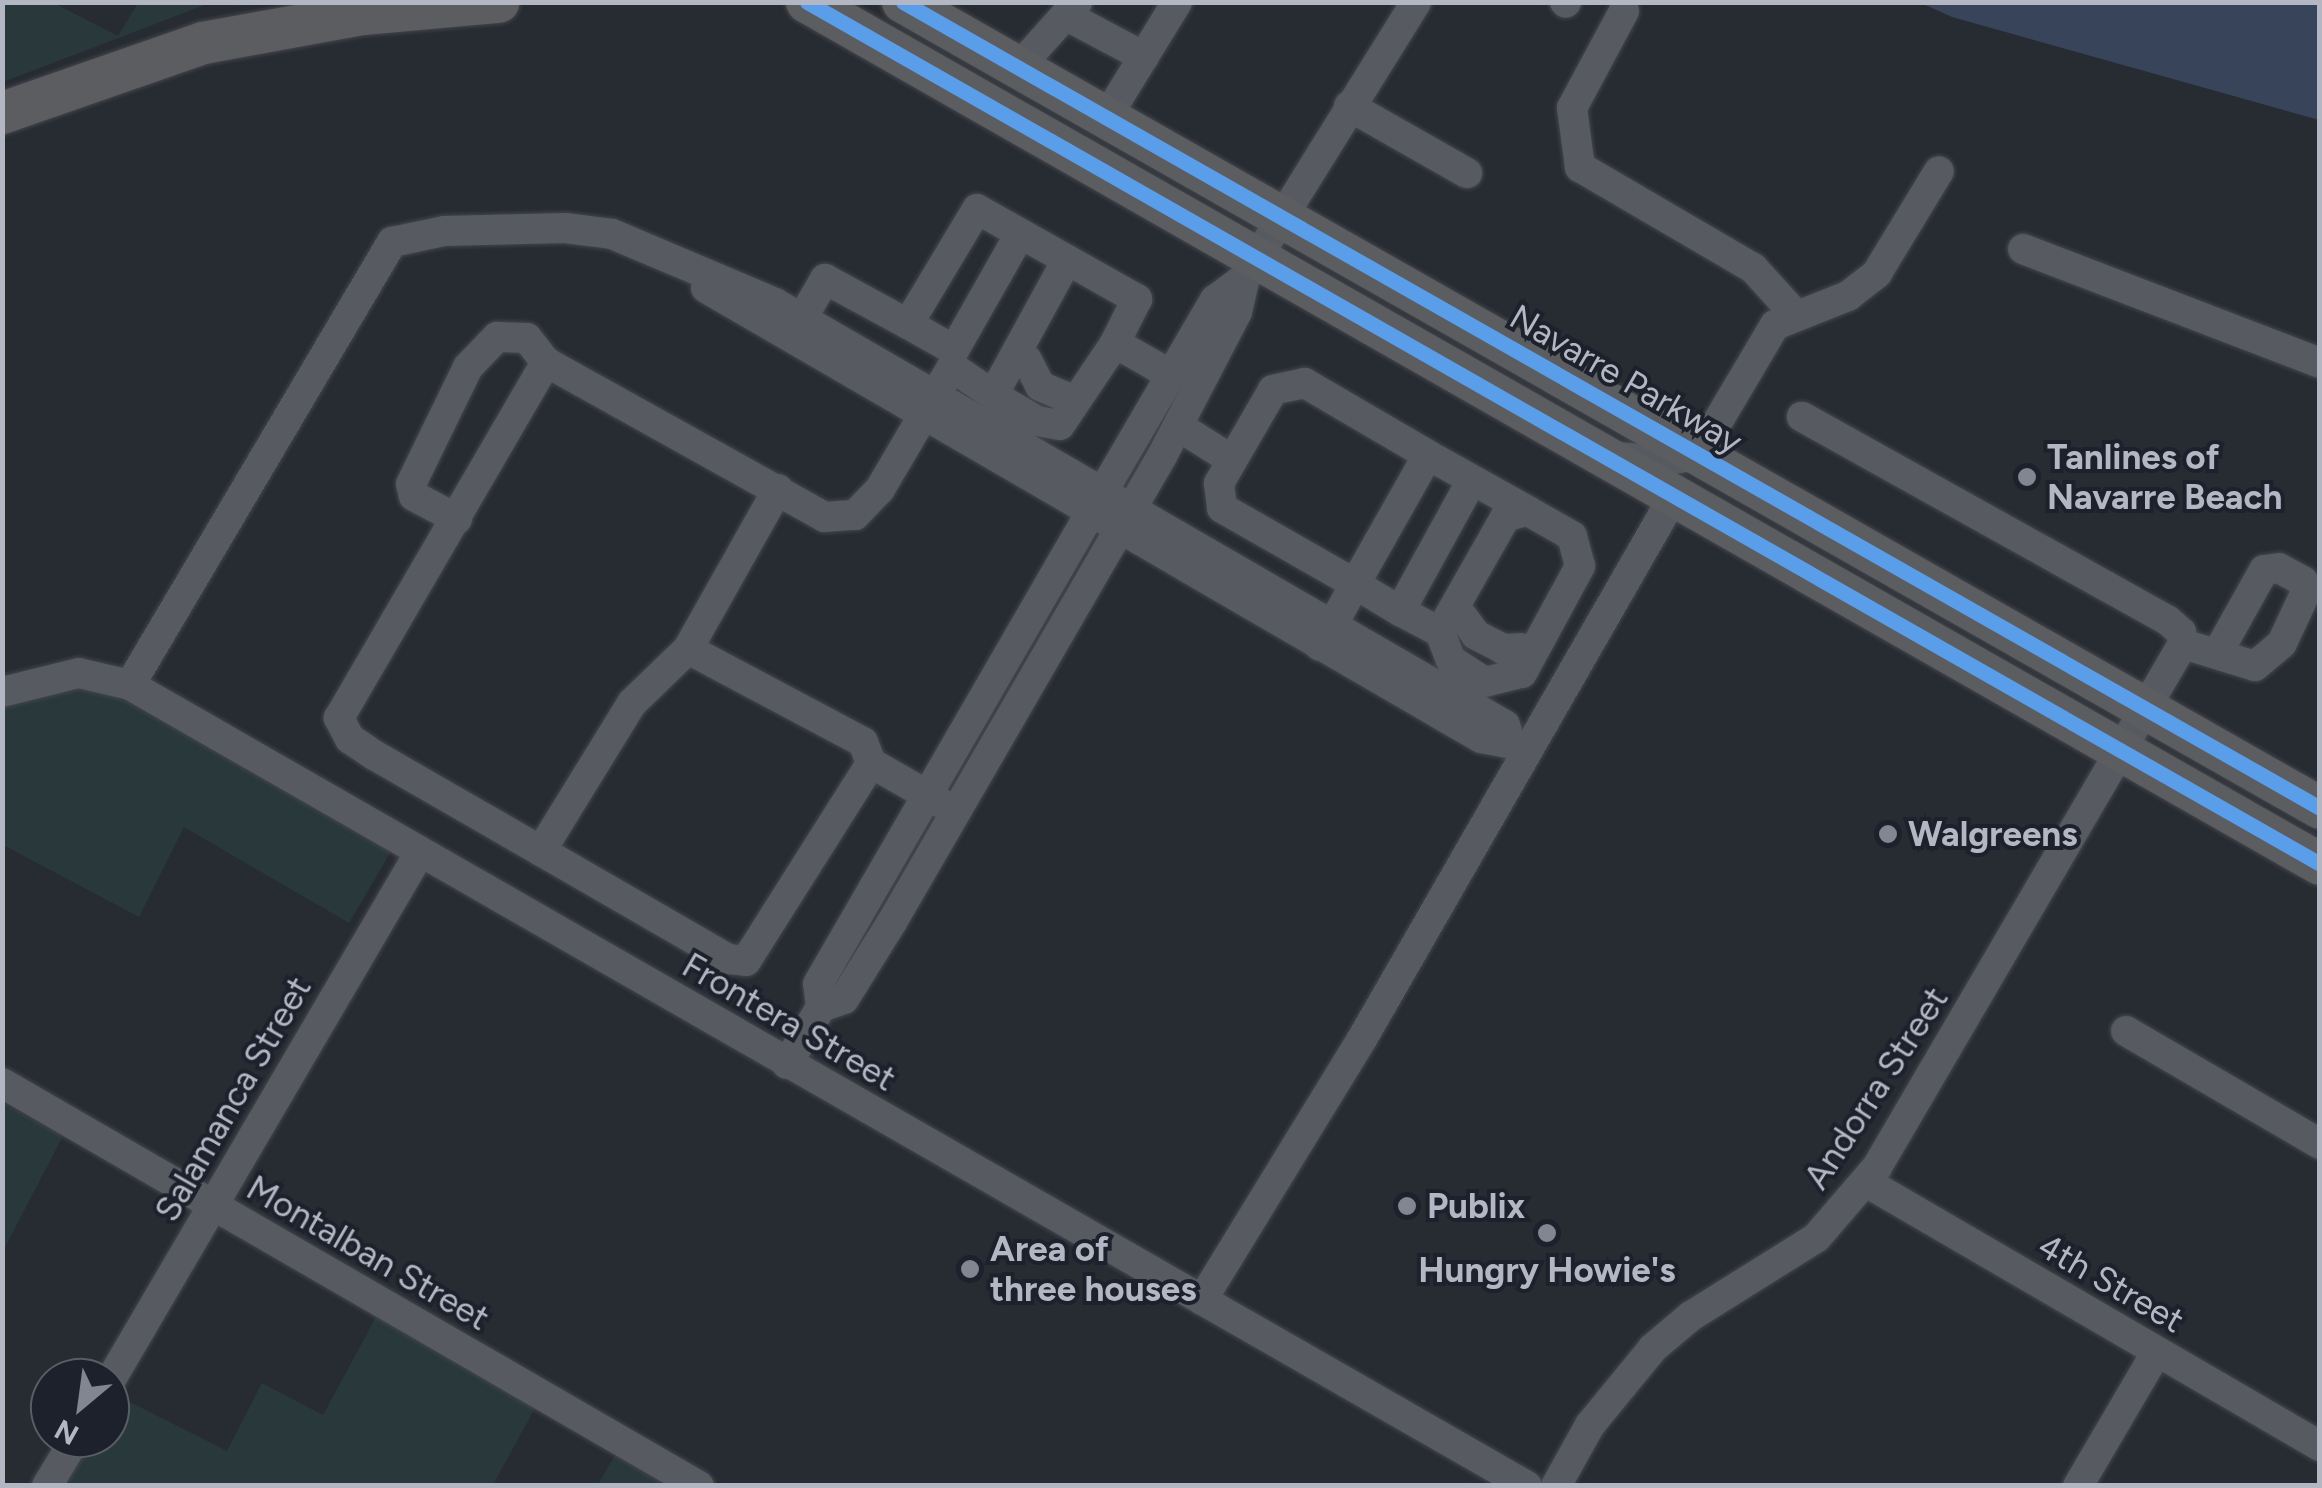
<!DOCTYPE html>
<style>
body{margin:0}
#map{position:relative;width:2322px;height:1488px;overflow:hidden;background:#272b32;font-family:Figtree,sans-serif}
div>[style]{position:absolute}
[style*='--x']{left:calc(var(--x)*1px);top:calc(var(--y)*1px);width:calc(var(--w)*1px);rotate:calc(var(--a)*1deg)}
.green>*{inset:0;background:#29383b}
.water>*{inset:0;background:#38445a}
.roads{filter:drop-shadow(0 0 2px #43464c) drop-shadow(0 0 2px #43464c)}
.minor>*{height:30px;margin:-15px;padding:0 15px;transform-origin:15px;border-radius:15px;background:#575a61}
.highway>*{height:42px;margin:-21px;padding:0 21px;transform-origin:21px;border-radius:21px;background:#5c5d61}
.cycleway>*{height:15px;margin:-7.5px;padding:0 7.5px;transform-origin:7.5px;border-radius:7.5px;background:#5a9eea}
.dots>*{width:28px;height:28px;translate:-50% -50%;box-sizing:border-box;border:5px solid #1c212c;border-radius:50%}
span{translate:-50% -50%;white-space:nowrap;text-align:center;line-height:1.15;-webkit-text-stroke:8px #1c212c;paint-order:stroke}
.street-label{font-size:35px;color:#b2b7c3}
.poi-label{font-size:35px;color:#b2b7c3;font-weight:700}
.left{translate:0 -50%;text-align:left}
.frame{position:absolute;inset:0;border:5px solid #b2b7c3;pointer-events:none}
.north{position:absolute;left:30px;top:1358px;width:100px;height:100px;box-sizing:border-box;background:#1c212c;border:2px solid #585d68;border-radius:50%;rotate:209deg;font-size:28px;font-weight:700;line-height:40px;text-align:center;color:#b2b7c3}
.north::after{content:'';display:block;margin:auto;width:35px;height:45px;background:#818690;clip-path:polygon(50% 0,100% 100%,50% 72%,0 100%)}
</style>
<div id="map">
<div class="green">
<i style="clip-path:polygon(2px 3px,54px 3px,118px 36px,138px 3px,210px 3px,3px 82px)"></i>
<i style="clip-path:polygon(77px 685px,106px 691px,188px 732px,391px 851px,349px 923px,184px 827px,139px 917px,3px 845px,2px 704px)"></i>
<i style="clip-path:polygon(3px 1103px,63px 1136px,3px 1251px)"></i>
<i style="clip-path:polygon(377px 1315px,536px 1406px,493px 1485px,59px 1486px,88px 1438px,110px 1438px,114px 1394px,227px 1451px,262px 1383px,323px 1415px)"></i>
<i style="clip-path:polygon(617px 1452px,676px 1486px,597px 1486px)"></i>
</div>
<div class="water">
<i style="clip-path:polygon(1921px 3px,2319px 3px,2319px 120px,1952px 17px)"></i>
</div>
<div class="roads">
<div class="minor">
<i style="--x:1565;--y:2;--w:1;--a:45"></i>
<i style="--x:1624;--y:11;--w:110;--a:118.2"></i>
<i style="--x:1572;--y:108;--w:60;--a:82.3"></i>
<i style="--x:1580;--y:167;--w:200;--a:30.3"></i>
<i style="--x:1753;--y:268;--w:61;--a:47.7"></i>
<i style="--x:1067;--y:16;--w:87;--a:28"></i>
<i style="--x:1018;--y:68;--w:89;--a:-48.2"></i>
<i style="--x:1349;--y:106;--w:136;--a:29.6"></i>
<i style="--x:1106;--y:118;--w:136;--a:-58.5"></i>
<i style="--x:1020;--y:234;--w:133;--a:119.6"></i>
<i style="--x:954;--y:350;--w:53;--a:-150.5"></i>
<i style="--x:908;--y:324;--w:134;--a:-59"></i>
<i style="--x:977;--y:209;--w:184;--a:29.4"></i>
<i style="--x:1137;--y:299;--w:49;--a:116.6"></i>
<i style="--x:1115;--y:343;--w:64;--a:29.7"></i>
<i style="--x:2023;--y:249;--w:318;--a:21"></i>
<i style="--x:1067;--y:260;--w:154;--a:118.7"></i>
<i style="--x:993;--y:395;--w:51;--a:30.6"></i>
<i style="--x:1037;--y:421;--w:23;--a:10"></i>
<i style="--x:1060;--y:425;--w:99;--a:-56.1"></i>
<i style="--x:706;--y:288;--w:896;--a:30.14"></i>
<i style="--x:1481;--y:738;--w:49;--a:10.6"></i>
<i style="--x:793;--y:334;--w:64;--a:-59.8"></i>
<i style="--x:825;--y:279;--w:94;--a:28.5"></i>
<i style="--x:1027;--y:360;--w:29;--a:63"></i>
<i style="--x:1040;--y:386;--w:33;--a:23"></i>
<i style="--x:1178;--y:426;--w:64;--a:32.2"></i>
<i style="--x:1428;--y:455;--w:115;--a:29.2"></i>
<i style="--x:1618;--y:457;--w:45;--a:5.1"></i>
<i style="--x:1663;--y:461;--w:36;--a:-10"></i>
<i style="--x:1698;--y:455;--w:151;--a:-59.4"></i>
<i style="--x:1775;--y:325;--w:79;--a:-21.7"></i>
<i style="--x:1848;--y:296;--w:37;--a:-38"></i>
<i style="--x:1877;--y:273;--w:119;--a:-58.7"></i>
<i style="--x:778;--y:489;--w:184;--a:119.4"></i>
<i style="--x:688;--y:649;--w:78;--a:136"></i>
<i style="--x:632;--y:703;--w:174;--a:121.6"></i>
<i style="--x:541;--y:851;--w:216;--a:30"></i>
<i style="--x:728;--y:959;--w:18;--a:6"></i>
<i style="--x:746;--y:961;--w:234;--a:-57.7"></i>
<i style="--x:871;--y:763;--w:97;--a:29.7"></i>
<i style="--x:457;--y:519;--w:49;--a:-151.9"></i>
<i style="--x:414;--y:496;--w:12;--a:-104"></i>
<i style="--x:411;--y:484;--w:130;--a:-64"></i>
<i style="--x:468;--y:367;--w:42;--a:-46"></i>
<i style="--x:497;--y:337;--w:30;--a:2"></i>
<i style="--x:527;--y:338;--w:31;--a:52"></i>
<i style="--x:546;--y:362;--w:318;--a:29.1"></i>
<i style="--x:824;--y:517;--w:31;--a:-4"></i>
<i style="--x:855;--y:515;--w:36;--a:-46"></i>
<i style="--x:880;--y:489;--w:142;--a:-59.5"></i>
<i style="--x:952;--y:367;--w:50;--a:34.3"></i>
<i style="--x:1400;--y:611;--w:149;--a:-61.2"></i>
<i style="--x:1463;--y:617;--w:22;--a:54"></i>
<i style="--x:1476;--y:635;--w:30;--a:27"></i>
<i style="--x:1503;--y:649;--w:17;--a:-3"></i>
<i style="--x:2183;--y:644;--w:75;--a:17"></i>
<i style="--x:2255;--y:666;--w:35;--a:-40"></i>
<i style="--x:2282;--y:643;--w:54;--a:-64.9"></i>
<i style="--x:2305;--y:594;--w:13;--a:-99"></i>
<i style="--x:2303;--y:581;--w:27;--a:-152"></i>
<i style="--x:2279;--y:568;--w:15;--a:172"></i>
<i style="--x:2264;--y:570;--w:96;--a:119.2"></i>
<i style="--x:1320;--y:646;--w:23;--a:-59"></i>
<i style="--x:1332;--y:626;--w:48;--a:-61.3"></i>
<i style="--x:1355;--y:584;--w:148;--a:-60.5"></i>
<i style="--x:1428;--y:455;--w:143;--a:-149.7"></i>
<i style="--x:1305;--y:383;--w:33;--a:168"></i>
<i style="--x:1273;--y:390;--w:108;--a:120.1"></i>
<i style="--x:1219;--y:483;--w:25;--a:83"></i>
<i style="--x:1222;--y:508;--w:153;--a:29.7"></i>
<i style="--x:1355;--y:584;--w:52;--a:31"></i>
<i style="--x:1400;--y:611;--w:45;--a:27.7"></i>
<i style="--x:1440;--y:632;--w:30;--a:69"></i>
<i style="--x:1451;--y:660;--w:40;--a:32.9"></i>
<i style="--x:1485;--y:682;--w:38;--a:-14"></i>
<i style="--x:1522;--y:673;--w:122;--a:-61.5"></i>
<i style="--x:1580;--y:566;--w:31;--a:-105"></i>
<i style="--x:1572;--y:536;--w:51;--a:-150.4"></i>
<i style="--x:1528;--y:511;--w:23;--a:167"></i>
<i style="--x:1506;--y:516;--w:133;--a:119.6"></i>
<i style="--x:688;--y:649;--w:198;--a:28"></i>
<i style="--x:863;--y:742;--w:22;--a:69"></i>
<i style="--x:130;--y:685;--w:515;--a:-59.4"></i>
<i style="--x:392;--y:242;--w:53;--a:-11.9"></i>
<i style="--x:444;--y:231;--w:121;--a:-1.4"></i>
<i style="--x:565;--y:228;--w:47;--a:7.3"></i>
<i style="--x:612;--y:234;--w:177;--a:22.9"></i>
<i style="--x:775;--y:303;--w:843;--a:30.03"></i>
<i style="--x:1505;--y:725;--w:15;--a:74"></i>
<i style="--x:2;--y:692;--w:79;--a:-13.9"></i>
<i style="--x:79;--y:673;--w:52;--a:13.2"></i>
<i style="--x:130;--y:685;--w:1610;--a:29.83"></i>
<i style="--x:541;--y:851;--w:193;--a:-150.1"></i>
<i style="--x:374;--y:755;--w:29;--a:-146"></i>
<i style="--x:350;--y:739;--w:24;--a:-118"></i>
<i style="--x:339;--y:718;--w:412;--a:-59.8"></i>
<i style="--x:821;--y:1007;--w:24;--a:-19"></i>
<i style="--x:844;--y:999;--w:91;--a:-58.1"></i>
<i style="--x:892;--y:922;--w:539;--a:-59.91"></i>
<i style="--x:1162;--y:456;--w:162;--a:-62.5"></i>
<i style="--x:1237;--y:312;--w:36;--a:-77"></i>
<i style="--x:1245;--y:277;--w:324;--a:-58.1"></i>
<i style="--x:2126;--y:1031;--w:225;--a:30.2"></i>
<i style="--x:787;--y:1064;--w:66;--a:-59.2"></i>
<i style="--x:821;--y:1007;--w:23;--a:-97"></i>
<i style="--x:818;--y:984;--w:567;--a:-59.95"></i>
<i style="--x:1102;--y:493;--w:224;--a:-59.7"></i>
<i style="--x:1215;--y:300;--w:38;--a:-37"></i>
<i style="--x:2;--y:1083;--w:805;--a:30.04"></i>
<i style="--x:1866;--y:1182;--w:525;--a:30.18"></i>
<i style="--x:1202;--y:1300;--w:306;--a:-58.5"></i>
<i style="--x:1362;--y:1039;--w:626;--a:-60.12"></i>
<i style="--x:110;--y:1381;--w:611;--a:-59.62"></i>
<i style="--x:47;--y:1486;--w:56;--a:-58.9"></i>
<i style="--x:1556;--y:1486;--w:70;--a:-60.9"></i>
<i style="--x:1590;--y:1425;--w:99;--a:-50.7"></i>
<i style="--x:1653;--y:1348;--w:50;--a:-40.1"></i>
<i style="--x:1691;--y:1316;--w:147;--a:-32"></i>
<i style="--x:1816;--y:1238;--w:94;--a:-49.3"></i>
<i style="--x:1877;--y:1167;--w:606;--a:-59.67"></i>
<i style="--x:2183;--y:644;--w:12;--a:-99"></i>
<i style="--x:2181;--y:632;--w:18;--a:-139"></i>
<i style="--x:2167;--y:620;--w:418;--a:-150.9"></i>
<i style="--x:2078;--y:1486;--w:154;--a:-59.6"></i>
</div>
<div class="highway">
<i style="--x:807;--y:2;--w:1741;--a:29.67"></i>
<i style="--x:903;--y:2;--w:1630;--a:29.63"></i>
<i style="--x:2;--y:113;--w:213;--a:-19.2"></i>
<i style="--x:203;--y:43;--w:163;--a:-10.3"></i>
<i style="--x:363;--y:14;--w:136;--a:-5.1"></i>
</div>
</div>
<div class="cycleway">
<i style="--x:807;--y:2;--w:1741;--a:29.67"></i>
<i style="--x:903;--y:2;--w:1630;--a:29.63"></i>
</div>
<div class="dots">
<i style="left:2027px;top:477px;background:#818690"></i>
<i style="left:1888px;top:834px;background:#818690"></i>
<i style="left:1407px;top:1206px;background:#818690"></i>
<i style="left:1547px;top:1233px;background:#818690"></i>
<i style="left:970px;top:1269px;background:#818690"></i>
</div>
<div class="street-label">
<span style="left:1626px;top:379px;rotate:30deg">Navarre Parkway</span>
<span style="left:789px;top:1022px;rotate:30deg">Frontera Street</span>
<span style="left:1876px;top:1088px;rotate:-57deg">Andorra Street</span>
<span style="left:233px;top:1099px;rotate:-60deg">Salamanca Street</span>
<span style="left:368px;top:1253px;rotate:30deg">Montalban Street</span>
<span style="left:2111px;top:1283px;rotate:30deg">4th Street</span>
</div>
<div class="poi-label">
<span class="left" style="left:2047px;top:477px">Tanlines of<br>Navarre Beach</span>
<span class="left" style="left:1908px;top:834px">Walgreens</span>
<span class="left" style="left:1427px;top:1206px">Publix</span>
<span class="left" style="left:990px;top:1269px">Area of<br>three houses</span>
<span style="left:1547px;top:1270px">Hungry Howie's</span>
</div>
<div class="frame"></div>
<div class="north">N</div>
</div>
